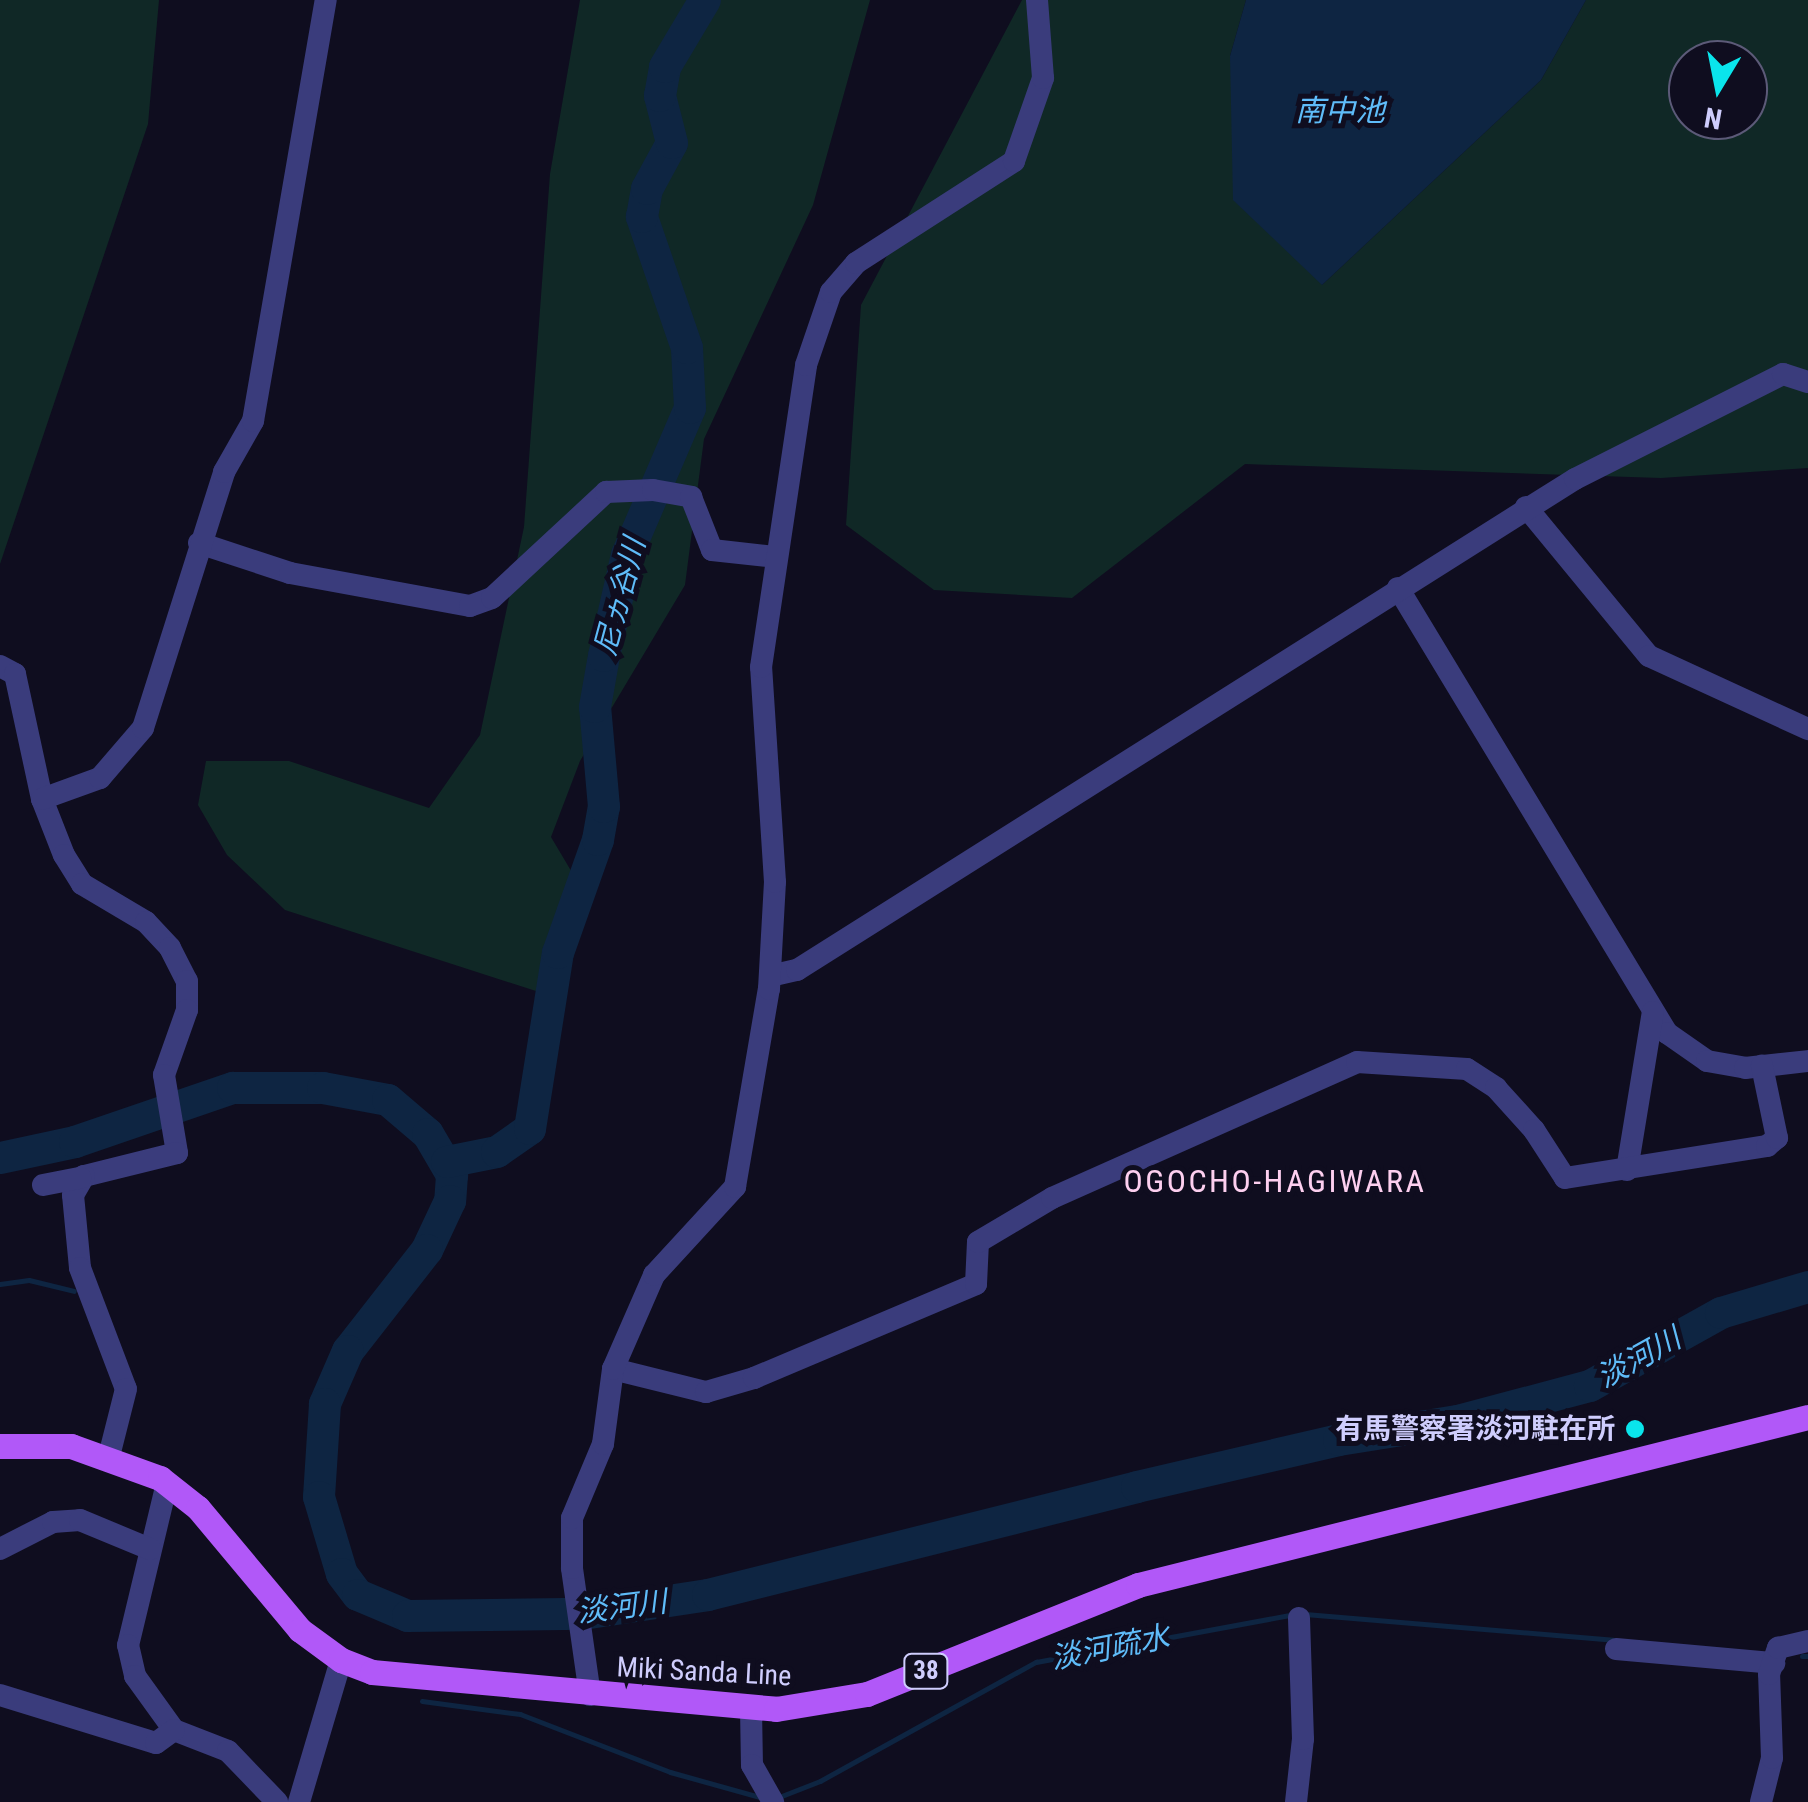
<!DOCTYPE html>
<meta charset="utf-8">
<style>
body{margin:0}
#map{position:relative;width:1808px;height:1802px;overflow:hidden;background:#0f0d1f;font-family:"Roboto Condensed","Noto Sans JP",sans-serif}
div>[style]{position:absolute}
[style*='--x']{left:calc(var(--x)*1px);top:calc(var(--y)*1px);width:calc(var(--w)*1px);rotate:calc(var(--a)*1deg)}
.green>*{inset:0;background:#102826}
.water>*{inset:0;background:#0e2542}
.stream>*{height:5px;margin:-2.5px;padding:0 2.5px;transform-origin:2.5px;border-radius:2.5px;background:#0e2542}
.river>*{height:32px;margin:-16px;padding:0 16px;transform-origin:16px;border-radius:16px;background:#0e2542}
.minor>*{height:22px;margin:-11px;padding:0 11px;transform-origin:11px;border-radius:11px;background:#3a3c7c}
.major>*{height:25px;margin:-12.5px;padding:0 12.5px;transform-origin:12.5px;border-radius:12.5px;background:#b158f8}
.dots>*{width:28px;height:28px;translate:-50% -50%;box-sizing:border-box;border:5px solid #0f0d1f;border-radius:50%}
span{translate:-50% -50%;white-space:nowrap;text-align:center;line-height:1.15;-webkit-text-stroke:10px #0f0d1f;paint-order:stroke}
.shield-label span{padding:2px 8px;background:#0f0d1f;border:2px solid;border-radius:8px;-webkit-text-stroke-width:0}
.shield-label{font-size:25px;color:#cfcdfd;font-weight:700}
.poi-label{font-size:28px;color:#cfcdfd;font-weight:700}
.right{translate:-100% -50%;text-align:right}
.street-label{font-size:28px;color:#cfcdfd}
.water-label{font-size:30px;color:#5fbcf9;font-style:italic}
.quarter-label{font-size:32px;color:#fdcfef;letter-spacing:2.5px}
.north{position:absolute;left:1668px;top:40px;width:100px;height:100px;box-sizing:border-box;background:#0f0d1f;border:2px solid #5c5a78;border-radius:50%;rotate:190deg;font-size:28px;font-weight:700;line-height:40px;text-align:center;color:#cfcdfd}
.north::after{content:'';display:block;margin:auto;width:35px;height:45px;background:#0ae5ec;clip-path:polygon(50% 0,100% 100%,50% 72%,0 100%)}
</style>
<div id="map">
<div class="green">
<i style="clip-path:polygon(0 0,159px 0,148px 124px,0 564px)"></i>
<i style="clip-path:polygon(580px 0,870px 0,813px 205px,704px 439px,685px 585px,580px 761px,551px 837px,586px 896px,539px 992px,285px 910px,227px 855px,198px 805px,206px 761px,289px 761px,429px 808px,480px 735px,524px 527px,550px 174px)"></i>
<i style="clip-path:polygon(evenodd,1022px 0,1246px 0,1230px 56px,1322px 285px,1541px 80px,1586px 0,1808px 0,1808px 468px,1661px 478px,1245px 464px,1072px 598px,934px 590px,846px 525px,861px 305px,1022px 0,1688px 60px,1748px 60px,1748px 120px,1688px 120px,1688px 60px)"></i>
</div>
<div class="water">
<i style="clip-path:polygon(1246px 0,1586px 0,1541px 80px,1322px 285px,1233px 200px,1230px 56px)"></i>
</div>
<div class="stream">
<i style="--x:0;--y:1284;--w:29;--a:-8"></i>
<i style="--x:29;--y:1280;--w:46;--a:13.7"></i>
<i style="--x:1305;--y:1614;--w:309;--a:4.8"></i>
<i style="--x:1802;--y:1656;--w:6;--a:0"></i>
<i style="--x:422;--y:1701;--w:99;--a:7.6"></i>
<i style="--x:520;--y:1714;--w:161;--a:21.1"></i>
<i style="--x:670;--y:1772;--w:97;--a:15.6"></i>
<i style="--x:779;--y:1797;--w:44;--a:-21.3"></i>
<i style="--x:820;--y:1781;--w:247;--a:-28.9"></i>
<i style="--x:1036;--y:1662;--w:262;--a:-10.5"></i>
</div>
<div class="river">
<i style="--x:0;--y:1158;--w:77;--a:-12"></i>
<i style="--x:75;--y:1142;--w:167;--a:-18.9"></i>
<i style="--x:233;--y:1088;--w:90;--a:0"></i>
<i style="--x:323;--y:1088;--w:66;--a:10.5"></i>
<i style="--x:388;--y:1100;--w:52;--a:40.4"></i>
<i style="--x:428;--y:1134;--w:48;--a:59.7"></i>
<i style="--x:452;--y:1175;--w:26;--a:94"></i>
<i style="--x:450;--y:1201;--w:54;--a:115.1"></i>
<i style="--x:427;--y:1250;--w:128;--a:128"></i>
<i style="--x:348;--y:1351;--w:58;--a:113.5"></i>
<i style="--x:325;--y:1404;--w:93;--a:93.7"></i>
<i style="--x:319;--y:1497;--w:80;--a:73.4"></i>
<i style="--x:342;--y:1574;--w:26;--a:53"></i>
<i style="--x:358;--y:1595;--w:54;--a:22.8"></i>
<i style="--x:408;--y:1616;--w:175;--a:-0.7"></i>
<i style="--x:583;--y:1614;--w:126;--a:-8.6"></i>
<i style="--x:708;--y:1595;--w:442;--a:-14.1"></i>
<i style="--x:1137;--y:1487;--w:207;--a:-13.1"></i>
<i style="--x:1339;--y:1440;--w:121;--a:-9.1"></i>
<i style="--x:1458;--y:1421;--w:137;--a:-14.9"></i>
<i style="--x:1590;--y:1386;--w:150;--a:-29.1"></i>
<i style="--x:1721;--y:1313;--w:91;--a:-16.6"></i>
<i style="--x:447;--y:1162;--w:51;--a:-11.3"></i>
<i style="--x:497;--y:1152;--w:40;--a:-34.9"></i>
<i style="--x:530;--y:1129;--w:178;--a:-81"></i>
<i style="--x:558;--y:953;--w:120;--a:-70.5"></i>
<i style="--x:598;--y:840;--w:34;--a:-80"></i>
<i style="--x:604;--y:807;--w:100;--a:-95.1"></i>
<i style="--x:595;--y:707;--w:52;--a:-80"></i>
<i style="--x:604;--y:656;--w:104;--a:-77.2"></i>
<i style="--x:627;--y:555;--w:160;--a:-66.8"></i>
<i style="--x:690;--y:408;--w:60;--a:-92.9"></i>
<i style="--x:687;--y:348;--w:139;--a:-109"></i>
<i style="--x:642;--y:217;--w:28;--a:-80"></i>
<i style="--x:647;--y:189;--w:52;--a:-61.5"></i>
<i style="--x:672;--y:143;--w:49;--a:-104.3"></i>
<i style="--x:660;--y:96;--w:29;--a:-80"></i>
<i style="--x:665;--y:67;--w:78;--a:-59.2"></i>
</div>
<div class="minor">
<i style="--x:1526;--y:507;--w:193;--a:50.5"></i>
<i style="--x:1649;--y:656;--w:175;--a:24.7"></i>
<i style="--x:199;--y:543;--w:96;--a:18.2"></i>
<i style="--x:290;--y:573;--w:183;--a:10.4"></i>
<i style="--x:470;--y:606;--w:23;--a:-20"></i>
<i style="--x:492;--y:598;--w:156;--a:-42.9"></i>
<i style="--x:606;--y:492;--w:47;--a:-2.4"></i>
<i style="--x:653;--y:490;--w:39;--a:10"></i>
<i style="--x:691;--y:497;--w:57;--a:68.4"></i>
<i style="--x:712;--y:550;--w:63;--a:6.3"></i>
<i style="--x:1398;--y:588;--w:520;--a:58.85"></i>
<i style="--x:1667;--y:1033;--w:49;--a:35"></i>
<i style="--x:1707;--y:1061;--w:39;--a:10"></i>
<i style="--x:1745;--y:1068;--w:63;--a:-6.3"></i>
<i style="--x:0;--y:666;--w:17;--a:28"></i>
<i style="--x:15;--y:674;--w:128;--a:77.8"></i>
<i style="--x:42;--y:799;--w:60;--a:68.6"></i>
<i style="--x:64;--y:855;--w:34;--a:58"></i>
<i style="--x:82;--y:884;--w:74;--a:30.7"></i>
<i style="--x:146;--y:922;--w:35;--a:47"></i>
<i style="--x:170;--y:948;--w:37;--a:63"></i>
<i style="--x:187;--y:981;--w:29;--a:90"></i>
<i style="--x:187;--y:1010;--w:69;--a:109.5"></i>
<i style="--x:164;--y:1075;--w:79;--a:80.5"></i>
<i style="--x:177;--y:1153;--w:96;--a:166.1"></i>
<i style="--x:84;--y:1176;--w:22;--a:120"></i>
<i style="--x:73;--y:1195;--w:73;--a:84.5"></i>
<i style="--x:80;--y:1268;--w:129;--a:69.2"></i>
<i style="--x:126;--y:1389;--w:69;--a:104.2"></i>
<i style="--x:42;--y:799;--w:62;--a:-19.9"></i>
<i style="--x:100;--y:778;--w:66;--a:-49.3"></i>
<i style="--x:143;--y:728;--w:269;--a:-72.4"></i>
<i style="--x:224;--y:472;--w:59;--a:-60.4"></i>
<i style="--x:253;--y:421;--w:427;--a:-80.2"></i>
<i style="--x:770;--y:976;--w:28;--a:-13"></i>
<i style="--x:797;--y:970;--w:920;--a:-32.26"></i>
<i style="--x:1575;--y:479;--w:233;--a:-26.8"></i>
<i style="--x:1783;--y:374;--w:26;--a:18"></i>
<i style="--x:1627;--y:1170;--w:160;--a:-80.7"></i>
<i style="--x:43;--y:1185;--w:38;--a:-11"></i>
<i style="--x:613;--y:1369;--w:96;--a:13.9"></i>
<i style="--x:706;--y:1392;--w:50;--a:-16.3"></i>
<i style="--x:754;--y:1378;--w:241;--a:-22.9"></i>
<i style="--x:976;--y:1284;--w:42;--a:-87.3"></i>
<i style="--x:978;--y:1242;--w:86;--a:-30.7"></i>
<i style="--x:1052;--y:1198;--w:334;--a:-24"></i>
<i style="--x:1357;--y:1062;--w:110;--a:3.6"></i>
<i style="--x:1467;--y:1069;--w:35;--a:33"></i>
<i style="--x:1496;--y:1088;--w:57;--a:47.9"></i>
<i style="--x:1534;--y:1130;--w:57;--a:57.1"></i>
<i style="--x:1565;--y:1178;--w:205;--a:-9"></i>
<i style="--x:1767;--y:1146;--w:13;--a:-39"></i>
<i style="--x:1777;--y:1138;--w:74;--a:-101.8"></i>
<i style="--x:167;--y:1483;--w:167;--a:103.5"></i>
<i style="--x:128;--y:1645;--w:32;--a:77"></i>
<i style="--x:135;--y:1676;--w:67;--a:54.2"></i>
<i style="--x:174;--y:1730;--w:58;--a:21.3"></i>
<i style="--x:228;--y:1751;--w:71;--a:46.1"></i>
<i style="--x:0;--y:1549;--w:59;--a:-27"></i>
<i style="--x:53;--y:1522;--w:27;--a:-4"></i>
<i style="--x:80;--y:1520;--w:76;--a:22.5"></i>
<i style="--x:1616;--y:1649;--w:159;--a:5.1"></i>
<i style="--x:0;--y:1695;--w:163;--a:17.1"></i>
<i style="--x:156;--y:1743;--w:22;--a:-36"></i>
<i style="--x:590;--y:1695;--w:128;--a:-98.1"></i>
<i style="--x:572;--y:1568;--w:50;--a:-90"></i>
<i style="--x:572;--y:1518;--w:80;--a:-67.3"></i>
<i style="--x:603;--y:1444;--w:76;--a:-82.4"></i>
<i style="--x:613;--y:1369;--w:103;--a:-66.4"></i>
<i style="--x:654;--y:1275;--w:120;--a:-47.4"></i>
<i style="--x:735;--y:1187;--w:201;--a:-80.3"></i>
<i style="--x:769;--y:989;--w:107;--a:-86.8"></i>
<i style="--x:775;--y:882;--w:215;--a:-93.7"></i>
<i style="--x:761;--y:667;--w:305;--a:-81.5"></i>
<i style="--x:806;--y:365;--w:77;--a:-71.1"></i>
<i style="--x:831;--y:292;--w:38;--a:-49"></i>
<i style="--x:856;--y:263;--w:188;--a:-32.8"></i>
<i style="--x:1014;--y:161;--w:88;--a:-70.7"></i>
<i style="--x:1043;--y:78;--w:78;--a:-94.4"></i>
<i style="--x:751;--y:1709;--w:56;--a:89"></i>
<i style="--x:752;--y:1765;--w:43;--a:60.4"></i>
<i style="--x:299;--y:1802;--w:148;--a:-73.5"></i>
<i style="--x:1296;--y:1802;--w:63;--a:-83.7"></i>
<i style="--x:1303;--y:1739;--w:121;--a:-91.9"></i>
<i style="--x:1761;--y:1802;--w:45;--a:-76"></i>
<i style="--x:1772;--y:1758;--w:84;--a:-92"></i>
<i style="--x:1769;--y:1674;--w:28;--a:-71"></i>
<i style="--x:1778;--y:1648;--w:31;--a:-13"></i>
</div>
<div class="major">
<i style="--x:0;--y:1446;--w:71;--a:0"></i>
<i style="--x:71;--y:1446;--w:95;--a:19.8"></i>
<i style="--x:160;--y:1478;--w:48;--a:38.3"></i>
<i style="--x:198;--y:1508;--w:159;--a:50.1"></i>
<i style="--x:300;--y:1630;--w:51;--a:36.2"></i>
<i style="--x:341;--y:1660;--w:33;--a:21"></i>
<i style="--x:372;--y:1672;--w:406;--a:5.2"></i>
<i style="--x:776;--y:1709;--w:92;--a:-9.4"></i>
<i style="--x:867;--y:1694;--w:292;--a:-21.9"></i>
<i style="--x:1138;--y:1585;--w:691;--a:-14.08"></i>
</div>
<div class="dots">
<i style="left:1635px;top:1429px;background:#0ae5ec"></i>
</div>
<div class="shield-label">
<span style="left:926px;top:1671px">38</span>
</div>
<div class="poi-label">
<span class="right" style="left:1615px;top:1429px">有馬警察署淡河駐在所</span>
</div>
<div class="street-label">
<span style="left:704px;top:1672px;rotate:3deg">Miki Sanda Line</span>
</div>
<div class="water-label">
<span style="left:1340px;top:111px">南中池</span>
<span style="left:620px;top:597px;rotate:-75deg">尼ヵ谷川</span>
<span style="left:1639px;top:1358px;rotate:-29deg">淡河川</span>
<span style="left:622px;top:1607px;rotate:-7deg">淡河川</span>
<span style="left:1110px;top:1648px;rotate:-11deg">淡河疏水</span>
</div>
<div class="quarter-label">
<span style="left:1275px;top:1181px">OGOCHO-HAGIWARA</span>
</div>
<div class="north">N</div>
</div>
